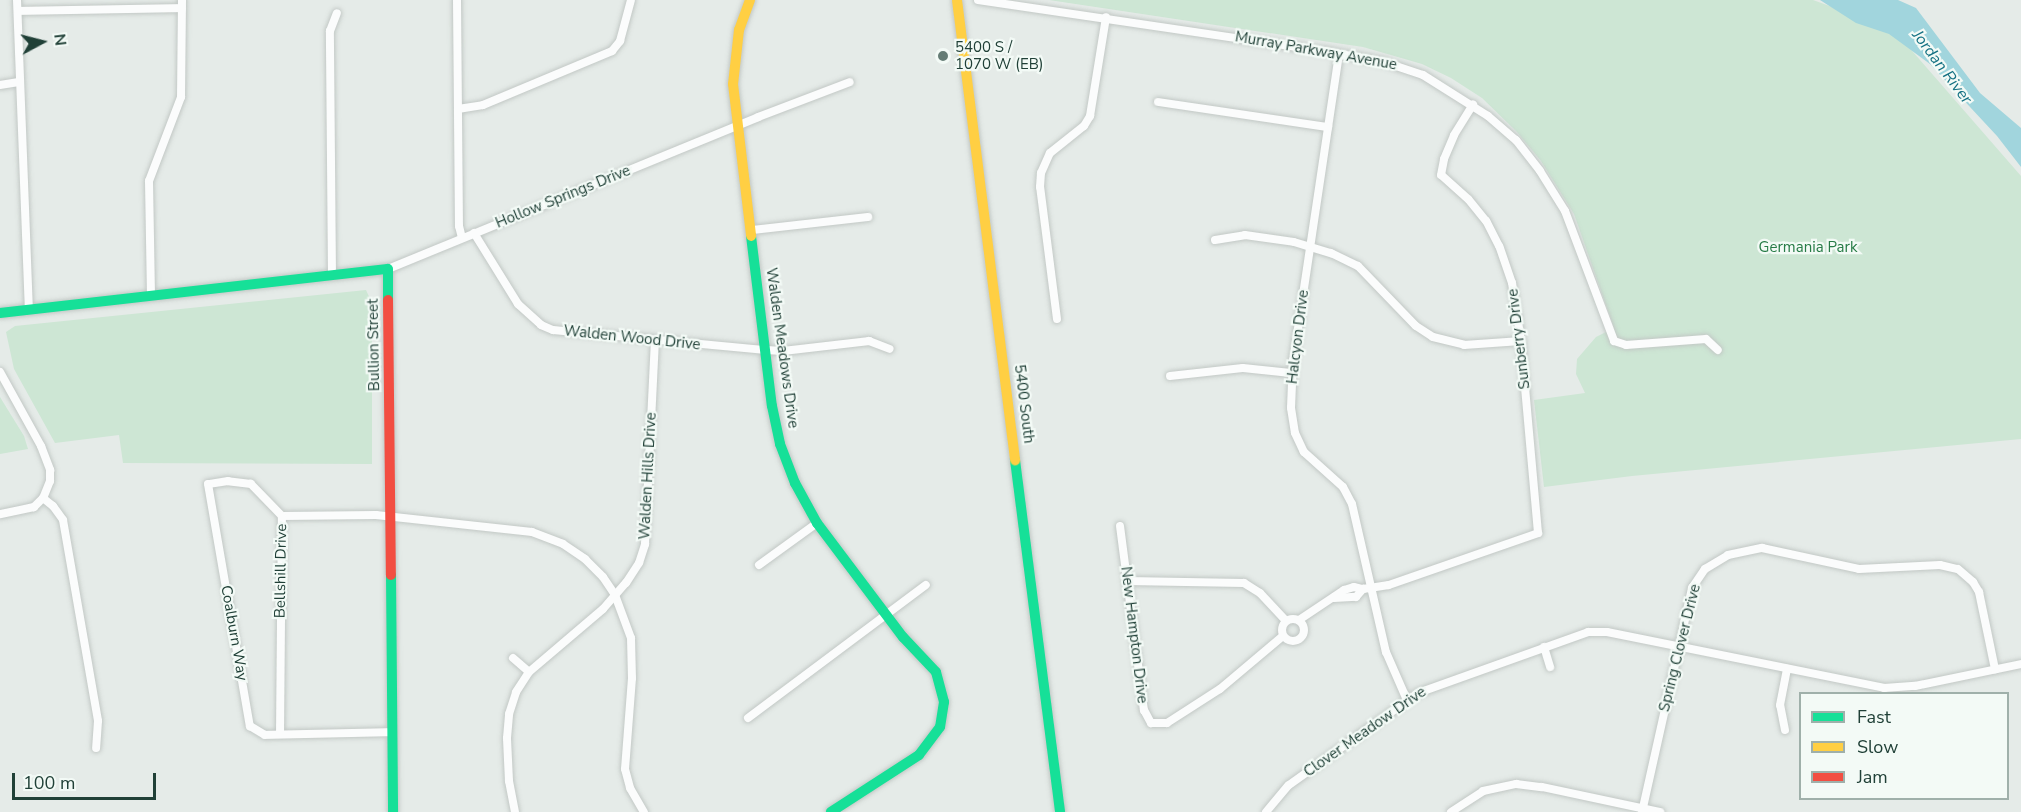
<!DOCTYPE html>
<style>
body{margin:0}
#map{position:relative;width:2021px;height:812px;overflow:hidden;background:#e5ebe8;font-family:"Nunito Sans",sans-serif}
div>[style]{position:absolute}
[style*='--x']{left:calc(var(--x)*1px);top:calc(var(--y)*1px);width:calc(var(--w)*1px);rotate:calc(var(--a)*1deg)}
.green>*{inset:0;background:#cde6d4}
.water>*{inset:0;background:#a1d5dd}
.roads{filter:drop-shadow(0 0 2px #c2c8c5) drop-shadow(0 0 2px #c2c8c5)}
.street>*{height:8px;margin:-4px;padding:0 4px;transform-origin:4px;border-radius:4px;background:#fbfcfc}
.street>.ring{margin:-4px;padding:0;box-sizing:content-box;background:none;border:8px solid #fbfcfc;border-radius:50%}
.fast>*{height:10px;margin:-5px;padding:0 5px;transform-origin:5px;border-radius:5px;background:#16e098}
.slow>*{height:10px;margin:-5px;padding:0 5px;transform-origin:5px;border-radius:5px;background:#ffcf43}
.jam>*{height:10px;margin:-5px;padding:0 5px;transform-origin:5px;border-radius:5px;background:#f24e42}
.dots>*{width:16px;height:16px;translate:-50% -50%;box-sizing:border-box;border:3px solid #f3faf6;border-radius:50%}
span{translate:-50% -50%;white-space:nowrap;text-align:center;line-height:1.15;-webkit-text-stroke:4.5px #f3faf6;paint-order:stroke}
.poi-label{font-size:15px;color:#204037}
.left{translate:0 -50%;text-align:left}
.street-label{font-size:15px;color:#204037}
.park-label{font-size:15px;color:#267b46}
.water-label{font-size:16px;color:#147183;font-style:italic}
.legend{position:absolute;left:1799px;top:692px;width:210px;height:108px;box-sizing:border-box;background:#f3faf6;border:2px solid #9fb0aa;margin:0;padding:8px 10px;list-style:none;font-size:18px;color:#204037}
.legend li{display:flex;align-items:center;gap:12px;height:30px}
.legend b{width:30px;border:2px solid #9fb0aa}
.north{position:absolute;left:12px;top:12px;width:60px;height:60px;-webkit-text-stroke:4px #f3faf6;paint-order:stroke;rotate:83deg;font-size:16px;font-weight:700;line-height:24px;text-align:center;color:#204037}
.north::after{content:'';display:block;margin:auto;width:21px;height:27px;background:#204037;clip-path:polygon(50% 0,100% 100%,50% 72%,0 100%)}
.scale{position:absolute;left:12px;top:773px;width:144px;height:27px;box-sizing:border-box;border:3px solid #204037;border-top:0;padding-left:8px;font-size:18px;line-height:21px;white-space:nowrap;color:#204037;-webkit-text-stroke:4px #f3faf6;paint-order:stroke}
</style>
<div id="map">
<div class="green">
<i style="clip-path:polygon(1049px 0,1813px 0,1893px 29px,2021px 176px,2021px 439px,1632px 476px,1544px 487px,1534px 400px,1585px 393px,1576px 374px,1577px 359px,1596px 337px,1614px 328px,1574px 214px,1541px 161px,1517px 132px,1482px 98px,1451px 78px,1422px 64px,1363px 47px)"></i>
<i style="clip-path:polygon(366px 290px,372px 303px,372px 464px,123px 463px,119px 435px,55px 443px,14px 369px,6px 332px,15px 326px)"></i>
<i style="clip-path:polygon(0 397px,24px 436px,28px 449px,0 454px)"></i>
</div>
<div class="water">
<i style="clip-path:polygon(1820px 0,1898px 0,1916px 8px,1980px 93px,2021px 128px,2021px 167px,1997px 136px,1930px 64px,1889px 34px,1856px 23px)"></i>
</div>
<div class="roads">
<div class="street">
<i style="--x:17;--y:0;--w:310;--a:87.8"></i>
<i style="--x:457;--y:0;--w:226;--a:89.5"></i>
<i style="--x:459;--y:226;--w:12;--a:76"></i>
<i style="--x:978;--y:0;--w:350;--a:8.4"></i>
<i style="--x:1324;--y:51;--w:61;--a:10.4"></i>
<i style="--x:1384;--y:62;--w:41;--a:18.4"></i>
<i style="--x:1423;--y:75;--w:77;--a:32.2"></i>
<i style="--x:1488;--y:116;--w:37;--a:41"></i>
<i style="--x:1516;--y:140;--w:39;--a:52"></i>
<i style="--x:1540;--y:171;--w:47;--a:58"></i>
<i style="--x:1565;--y:211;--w:139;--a:69.3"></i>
<i style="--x:1614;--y:341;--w:13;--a:18"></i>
<i style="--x:1626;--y:345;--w:80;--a:-4.3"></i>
<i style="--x:1706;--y:339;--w:16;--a:43"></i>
<i style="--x:18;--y:11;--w:164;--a:-1"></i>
<i style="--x:1339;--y:54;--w:309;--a:98.5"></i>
<i style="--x:1293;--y:360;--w:48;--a:92.4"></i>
<i style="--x:1291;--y:408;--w:25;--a:81"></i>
<i style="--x:1295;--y:433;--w:21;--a:65"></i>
<i style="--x:1304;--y:452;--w:52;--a:41.9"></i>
<i style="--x:1343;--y:487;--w:19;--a:62"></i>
<i style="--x:1352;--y:504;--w:152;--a:77.1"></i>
<i style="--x:1386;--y:652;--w:52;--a:66.4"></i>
<i style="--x:0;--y:85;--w:19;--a:-9"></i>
<i style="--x:1158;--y:102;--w:172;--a:8.4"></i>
<i style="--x:458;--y:109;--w:25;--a:-9"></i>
<i style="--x:483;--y:105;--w:140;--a:-22.7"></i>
<i style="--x:612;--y:51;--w:13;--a:-51"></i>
<i style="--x:620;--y:41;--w:42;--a:-75"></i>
<i style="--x:752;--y:230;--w:117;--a:-6.4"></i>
<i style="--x:474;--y:233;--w:84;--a:58.2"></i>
<i style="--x:518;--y:304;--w:31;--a:42"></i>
<i style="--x:541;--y:325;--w:13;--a:23"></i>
<i style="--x:553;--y:330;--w:214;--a:5.4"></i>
<i style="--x:766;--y:350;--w:17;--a:3"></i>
<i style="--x:783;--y:351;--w:87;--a:-6.6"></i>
<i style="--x:869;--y:341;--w:22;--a:21"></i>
<i style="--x:1215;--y:240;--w:30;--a:-9"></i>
<i style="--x:1245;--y:235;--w:49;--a:8.1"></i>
<i style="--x:1294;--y:242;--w:39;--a:17"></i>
<i style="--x:1331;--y:253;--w:30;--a:26"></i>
<i style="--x:1358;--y:266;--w:83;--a:46"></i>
<i style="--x:1416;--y:326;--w:20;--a:33"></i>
<i style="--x:1433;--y:337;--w:32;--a:14"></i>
<i style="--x:1464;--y:345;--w:57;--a:-4"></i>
<i style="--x:388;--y:269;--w:400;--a:-22.3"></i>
<i style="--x:758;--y:117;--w:98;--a:-20.8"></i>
<i style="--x:332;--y:276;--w:245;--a:-90.5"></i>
<i style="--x:330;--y:31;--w:19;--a:-69"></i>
<i style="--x:151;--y:296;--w:115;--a:-91"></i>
<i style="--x:149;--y:181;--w:90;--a:-69.1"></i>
<i style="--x:181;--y:97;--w:97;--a:-89.4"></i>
<i style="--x:1057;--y:319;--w:133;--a:-97.3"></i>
<i style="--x:1040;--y:187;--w:14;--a:-86"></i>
<i style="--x:1041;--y:173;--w:22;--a:-66"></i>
<i style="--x:1050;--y:153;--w:43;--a:-38.5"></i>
<i style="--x:1084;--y:126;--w:12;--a:-59"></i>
<i style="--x:1090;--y:116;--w:100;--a:-80.8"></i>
<i style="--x:0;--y:372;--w:85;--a:61"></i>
<i style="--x:41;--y:446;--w:26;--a:69"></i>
<i style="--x:50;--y:470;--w:11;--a:90"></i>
<i style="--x:50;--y:481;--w:18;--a:112"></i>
<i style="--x:43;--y:498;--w:13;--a:135"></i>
<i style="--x:34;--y:507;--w:35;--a:168"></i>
<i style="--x:1170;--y:376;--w:73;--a:-6.3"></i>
<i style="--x:1243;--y:368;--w:48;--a:5.9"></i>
<i style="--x:43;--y:498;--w:13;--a:39"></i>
<i style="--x:53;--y:506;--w:17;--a:54"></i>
<i style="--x:63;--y:520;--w:204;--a:80.1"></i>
<i style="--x:98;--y:721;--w:27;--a:94"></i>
<i style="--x:282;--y:516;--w:94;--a:-0.6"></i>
<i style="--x:376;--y:515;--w:157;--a:6.2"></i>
<i style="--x:532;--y:532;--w:33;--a:21"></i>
<i style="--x:563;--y:544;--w:27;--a:34"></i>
<i style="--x:585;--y:559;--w:25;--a:45"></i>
<i style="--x:603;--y:577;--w:22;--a:56"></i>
<i style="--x:615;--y:595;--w:46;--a:69.6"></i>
<i style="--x:631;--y:638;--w:40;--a:88.6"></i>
<i style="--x:632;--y:678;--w:91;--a:94.4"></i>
<i style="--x:625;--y:769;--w:20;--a:75"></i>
<i style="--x:630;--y:788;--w:28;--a:60"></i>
<i style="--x:282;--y:516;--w:45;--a:-134.1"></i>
<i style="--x:251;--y:484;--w:23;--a:-173"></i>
<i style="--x:228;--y:481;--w:20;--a:171"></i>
<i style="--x:208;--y:484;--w:246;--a:80.2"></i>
<i style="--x:250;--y:726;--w:17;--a:31"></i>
<i style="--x:265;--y:735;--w:128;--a:-1.3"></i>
<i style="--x:1120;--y:526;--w:186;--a:82.6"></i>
<i style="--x:1144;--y:710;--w:15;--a:62"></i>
<i style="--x:1151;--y:723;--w:16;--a:0"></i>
<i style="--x:1167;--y:723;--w:63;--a:-32.7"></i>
<i style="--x:1220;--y:689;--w:82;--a:-40.1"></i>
<i style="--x:759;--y:565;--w:72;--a:-35.9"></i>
<i style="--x:1127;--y:581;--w:117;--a:1"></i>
<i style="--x:1244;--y:583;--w:19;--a:32"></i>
<i style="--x:1260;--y:593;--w:38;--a:47"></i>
<i style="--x:1334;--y:598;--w:22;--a:-3"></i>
<i style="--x:1356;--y:597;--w:11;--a:-49"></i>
<i class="ring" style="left:1282px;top:619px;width:14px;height:14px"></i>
<i style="--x:1299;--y:620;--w:54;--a:-33.7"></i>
<i style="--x:1344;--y:590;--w:10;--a:-17"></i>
<i style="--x:1354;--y:587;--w:9;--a:13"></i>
<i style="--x:1363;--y:589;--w:26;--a:-9"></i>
<i style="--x:1389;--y:585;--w:158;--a:-19.2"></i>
<i style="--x:1538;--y:533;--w:193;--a:-95.1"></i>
<i style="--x:1521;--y:341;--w:59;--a:-98.8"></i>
<i style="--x:1512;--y:283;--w:39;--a:-109"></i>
<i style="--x:1499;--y:246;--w:28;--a:-117"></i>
<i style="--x:1486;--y:221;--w:28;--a:-129"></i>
<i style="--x:1468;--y:199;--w:36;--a:-138"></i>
<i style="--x:1441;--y:175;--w:16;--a:-79"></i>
<i style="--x:1444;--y:159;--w:26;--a:-67"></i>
<i style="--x:1454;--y:135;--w:36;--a:-58"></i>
<i style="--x:1544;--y:647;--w:21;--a:73"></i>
<i style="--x:513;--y:658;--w:21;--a:41"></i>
<i style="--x:748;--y:718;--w:222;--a:-36.8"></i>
<i style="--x:1785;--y:730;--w:25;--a:-101"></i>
<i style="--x:1780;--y:705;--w:37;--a:-79"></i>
<i style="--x:280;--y:734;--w:218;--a:-89.5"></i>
<i style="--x:515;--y:812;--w:32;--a:-101"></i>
<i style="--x:509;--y:781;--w:43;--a:-92.7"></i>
<i style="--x:507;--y:738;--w:24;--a:-85"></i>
<i style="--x:509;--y:714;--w:23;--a:-72"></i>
<i style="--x:516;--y:692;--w:24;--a:-57"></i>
<i style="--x:529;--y:672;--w:97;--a:-40.4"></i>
<i style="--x:603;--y:609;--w:35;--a:-49"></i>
<i style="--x:626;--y:583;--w:24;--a:-57"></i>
<i style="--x:639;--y:563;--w:20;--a:-72"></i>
<i style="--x:645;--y:544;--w:204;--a:-87.2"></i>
<i style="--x:1266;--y:812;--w:35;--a:-50"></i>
<i style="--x:1289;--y:785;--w:158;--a:-35.5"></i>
<i style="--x:1418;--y:693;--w:181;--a:-19.7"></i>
<i style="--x:1588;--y:632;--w:19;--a:0"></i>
<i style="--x:1607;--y:632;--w:283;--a:11.4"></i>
<i style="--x:1884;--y:688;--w:31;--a:-4"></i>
<i style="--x:1915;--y:686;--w:108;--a:-11.7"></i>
<i style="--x:1451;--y:812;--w:38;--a:-33"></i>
<i style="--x:1483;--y:791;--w:34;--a:-12"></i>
<i style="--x:1516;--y:784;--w:26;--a:7"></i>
<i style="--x:1542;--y:787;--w:121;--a:12"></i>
<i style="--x:1642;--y:812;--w:230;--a:-77.4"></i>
<i style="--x:1692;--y:588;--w:23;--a:-56"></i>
<i style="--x:1705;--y:569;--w:27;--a:-31"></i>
<i style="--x:1728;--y:555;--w:35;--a:-12"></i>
<i style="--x:1762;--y:548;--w:99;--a:12.2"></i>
<i style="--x:1859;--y:569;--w:81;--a:-2.8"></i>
<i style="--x:1940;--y:565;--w:18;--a:13"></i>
<i style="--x:1958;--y:569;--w:20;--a:41"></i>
<i style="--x:1973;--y:582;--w:12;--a:59"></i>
<i style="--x:1979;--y:592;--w:79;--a:78.3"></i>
</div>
<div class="fast">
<i style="--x:751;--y:236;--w:171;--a:83"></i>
<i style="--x:772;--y:406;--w:39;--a:78"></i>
<i style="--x:780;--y:444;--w:42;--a:69"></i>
<i style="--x:795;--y:483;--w:46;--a:61.2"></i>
<i style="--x:817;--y:523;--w:143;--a:53"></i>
<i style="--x:903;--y:637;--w:48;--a:46.7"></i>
<i style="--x:936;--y:672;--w:31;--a:75"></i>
<i style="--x:944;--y:702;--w:25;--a:99"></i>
<i style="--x:940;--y:727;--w:35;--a:127"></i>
<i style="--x:919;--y:755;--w:105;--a:147.1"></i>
<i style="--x:0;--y:313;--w:390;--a:-6.5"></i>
<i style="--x:388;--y:269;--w:31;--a:90"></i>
<i style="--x:1015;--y:460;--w:355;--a:82.7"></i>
<i style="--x:391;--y:575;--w:237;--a:89.5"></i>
</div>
<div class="slow">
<i style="--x:750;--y:0;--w:32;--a:110"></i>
<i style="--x:739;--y:30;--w:54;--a:96.3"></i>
<i style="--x:733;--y:84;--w:153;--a:83.2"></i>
<i style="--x:957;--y:0;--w:464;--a:82.8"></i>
</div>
<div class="jam">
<i style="--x:388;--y:300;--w:275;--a:89.4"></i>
</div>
</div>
<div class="dots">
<i style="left:943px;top:56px;background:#657c75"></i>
</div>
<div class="poi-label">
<span class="left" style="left:955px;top:56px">5400 S /<br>1070 W (EB)</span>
</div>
<div class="street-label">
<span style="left:1316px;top:51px;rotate:10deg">Murray Parkway Avenue</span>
<span style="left:563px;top:197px;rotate:-22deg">Hollow Springs Drive</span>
<span style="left:1298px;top:337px;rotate:-83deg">Halcyon Drive</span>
<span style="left:632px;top:338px;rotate:6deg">Walden Wood Drive</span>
<span style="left:1519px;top:339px;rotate:-97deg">Sunberry Drive</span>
<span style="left:374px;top:345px;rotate:-91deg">Bullion Street</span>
<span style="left:782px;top:348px;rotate:82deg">Walden Meadows Drive</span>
<span style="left:1024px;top:404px;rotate:83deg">5400 South</span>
<span style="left:648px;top:476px;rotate:-87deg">Walden Hills Drive</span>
<span style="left:281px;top:571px;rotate:-89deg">Bellshill Drive</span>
<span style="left:234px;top:633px;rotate:80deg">Coalburn Way</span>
<span style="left:1134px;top:635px;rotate:83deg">New Hampton Drive</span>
<span style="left:1680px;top:648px;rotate:-76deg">Spring Clover Drive</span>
<span style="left:1365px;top:732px;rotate:-35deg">Clover Meadow Drive</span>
</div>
<div class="park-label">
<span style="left:1808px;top:248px">Germania Park</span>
</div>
<div class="water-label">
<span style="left:1942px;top:67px;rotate:53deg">Jordan River</span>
</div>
<ul class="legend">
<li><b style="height:8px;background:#16e098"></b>Fast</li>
<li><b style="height:8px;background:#ffcf43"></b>Slow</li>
<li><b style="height:8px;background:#f24e42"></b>Jam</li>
</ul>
<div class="north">N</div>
<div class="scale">100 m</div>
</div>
